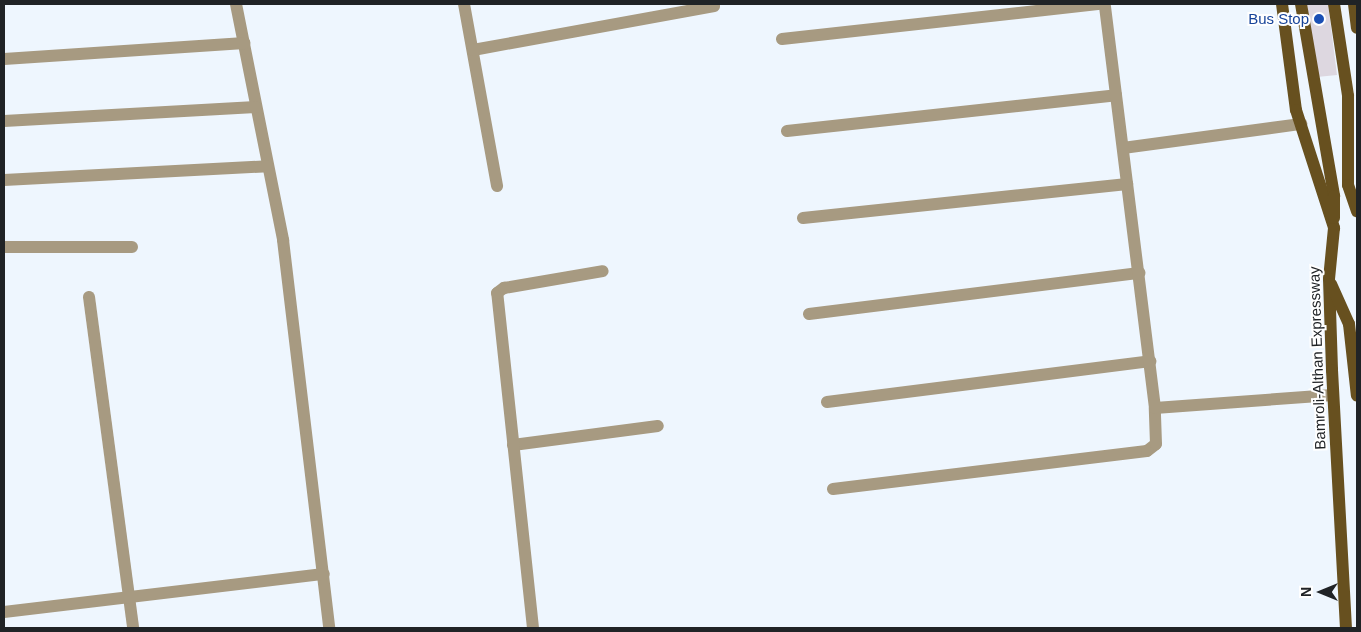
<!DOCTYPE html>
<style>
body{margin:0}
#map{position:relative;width:1361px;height:632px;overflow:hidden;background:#eef6fe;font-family:Helvetica,sans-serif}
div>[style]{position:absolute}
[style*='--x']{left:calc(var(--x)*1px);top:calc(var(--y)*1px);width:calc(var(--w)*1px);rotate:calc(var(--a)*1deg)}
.building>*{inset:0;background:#ddd7e0}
.minor>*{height:12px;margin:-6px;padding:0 6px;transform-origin:6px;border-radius:6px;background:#a79a81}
.major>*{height:12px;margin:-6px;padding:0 6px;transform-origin:6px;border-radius:6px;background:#67501f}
.dots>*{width:14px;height:14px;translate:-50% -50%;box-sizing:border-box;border:2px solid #fff;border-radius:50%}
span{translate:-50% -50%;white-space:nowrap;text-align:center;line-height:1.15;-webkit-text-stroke:4px #fff;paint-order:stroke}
.transit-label{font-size:15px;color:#164399}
.right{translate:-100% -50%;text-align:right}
.street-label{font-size:15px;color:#202326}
.frame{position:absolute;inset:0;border:5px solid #202326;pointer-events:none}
.north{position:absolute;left:1296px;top:567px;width:50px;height:50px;-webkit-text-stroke:4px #fff;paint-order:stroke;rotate:270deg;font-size:14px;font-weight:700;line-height:20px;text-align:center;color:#202326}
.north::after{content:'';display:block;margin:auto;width:18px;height:22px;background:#202326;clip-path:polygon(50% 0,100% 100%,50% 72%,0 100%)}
</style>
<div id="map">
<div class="building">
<i style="clip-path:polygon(1307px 4px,1328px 4px,1337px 75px,1317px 77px)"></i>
</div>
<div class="minor">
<i style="--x:236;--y:4;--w:241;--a:78.7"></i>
<i style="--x:283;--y:240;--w:391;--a:83.2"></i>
<i style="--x:464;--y:4;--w:185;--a:79.7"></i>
<i style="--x:782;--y:39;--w:320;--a:-6.3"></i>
<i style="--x:473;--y:50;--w:245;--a:-10.3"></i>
<i style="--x:4;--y:59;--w:241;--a:-3.8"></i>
<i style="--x:4;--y:121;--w:252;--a:-3.2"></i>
<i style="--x:787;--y:131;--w:331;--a:-6.2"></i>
<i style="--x:1123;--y:148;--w:180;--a:-7.7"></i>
<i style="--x:4;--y:180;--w:264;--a:-3"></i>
<i style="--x:803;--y:218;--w:326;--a:-6"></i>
<i style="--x:4;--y:247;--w:128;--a:0"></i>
<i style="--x:89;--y:297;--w:334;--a:82.4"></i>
<i style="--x:809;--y:314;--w:333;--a:-7.1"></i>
<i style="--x:827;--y:402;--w:326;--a:-7.2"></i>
<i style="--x:1155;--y:408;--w:178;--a:-4.2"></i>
<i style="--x:513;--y:445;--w:146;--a:-7.5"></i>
<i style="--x:833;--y:489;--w:316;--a:-6.9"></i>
<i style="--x:1147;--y:451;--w:11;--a:-38"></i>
<i style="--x:1156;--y:444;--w:36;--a:-92"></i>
<i style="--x:1155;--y:408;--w:407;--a:-97.1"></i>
<i style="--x:4;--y:612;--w:322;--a:-6.8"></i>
<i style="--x:533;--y:628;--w:337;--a:-96.1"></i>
<i style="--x:497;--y:293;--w:9;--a:-36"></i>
<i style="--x:504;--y:288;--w:100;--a:-9.7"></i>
</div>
<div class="major">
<i style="--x:1282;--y:4;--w:107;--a:82.5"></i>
<i style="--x:1296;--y:110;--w:124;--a:72.1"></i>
<i style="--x:1334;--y:228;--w:51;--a:95.6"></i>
<i style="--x:1329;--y:279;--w:91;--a:88.1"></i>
<i style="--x:1332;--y:370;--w:258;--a:86.9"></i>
<i style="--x:1301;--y:4;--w:195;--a:80.2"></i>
<i style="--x:1334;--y:196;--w:22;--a:90"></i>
<i style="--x:1334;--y:4;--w:93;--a:81.3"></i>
<i style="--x:1348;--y:96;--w:89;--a:90"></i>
<i style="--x:1348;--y:185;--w:28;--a:71"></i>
<i style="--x:1354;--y:4;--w:24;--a:83"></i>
<i style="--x:1331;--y:284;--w:44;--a:65.8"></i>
<i style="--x:1349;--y:324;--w:72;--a:83.7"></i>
</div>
<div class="dots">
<i style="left:1319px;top:19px;background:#1a4fb4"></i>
</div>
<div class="transit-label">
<span class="right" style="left:1309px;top:19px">Bus Stop</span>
</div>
<div class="street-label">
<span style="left:1317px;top:358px;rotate:-92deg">Bamroli-Althan Expressway</span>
</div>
<div class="frame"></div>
<div class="north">N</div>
</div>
